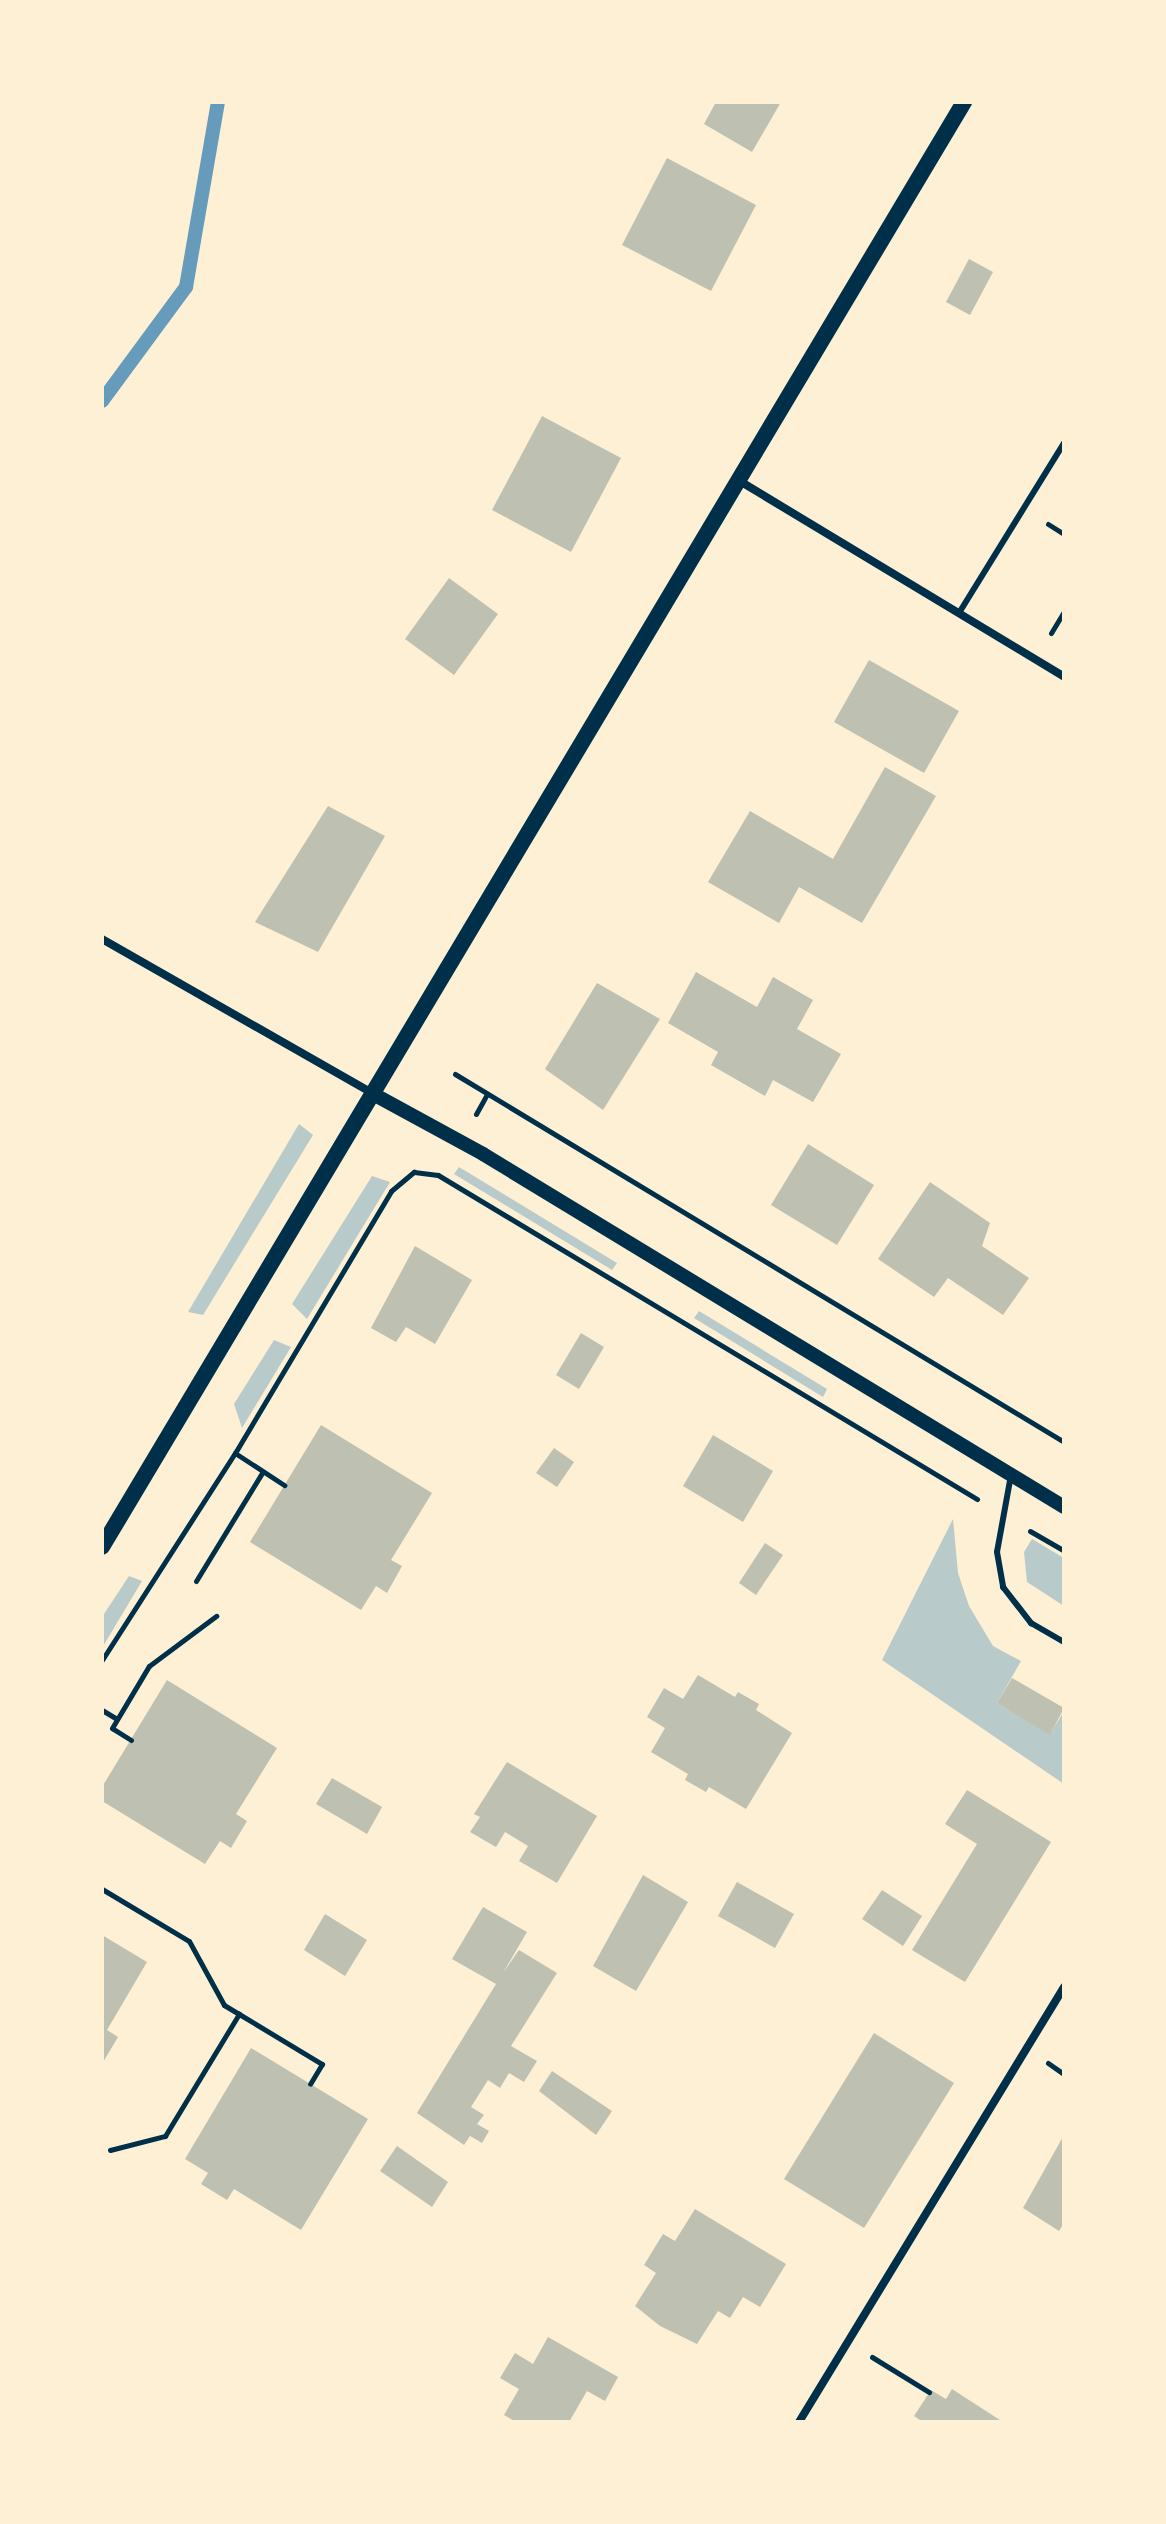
<!DOCTYPE html>
<style>
body{margin:0}
#map{position:relative;width:1166px;height:2524px;overflow:hidden;background:#fdf0d5;font-family:"Sofia Sans Condensed",sans-serif}
div>[style]{position:absolute}
[style*='--x']{left:calc(var(--x)*1px);top:calc(var(--y)*1px);width:calc(var(--w)*1px);rotate:calc(var(--a)*1deg)}
.green>*{inset:0;background:#b9caca}
.stream>*{height:14px;margin:-7px;padding:0 7px;transform-origin:7px;border-radius:7px;background:#669bbc}
.building>*{inset:0;background:#bec0b2}
.path>*{height:5px;margin:-2.5px;padding:0 2.5px;transform-origin:2.5px;border-radius:2.5px;background:#003049}
.service>*{height:6px;margin:-3px;padding:0 3px;transform-origin:3px;border-radius:3px;background:#003049}
.minor>*{height:8px;margin:-4px;padding:0 4px;transform-origin:4px;border-radius:4px;background:#003049}
.tertiary>*{height:14px;margin:-7px;padding:0 7px;transform-origin:7px;border-radius:7px;background:#003049}
.secondary>*{height:16px;margin:-8px;padding:0 8px;transform-origin:8px;border-radius:8px;background:#003049}
span{translate:-50% -50%;white-space:nowrap;text-align:center;line-height:1.15;-webkit-text-stroke:8px #fdf0d5;paint-order:stroke}
.frame{position:absolute;inset:0;border:104px solid #fdf0d5;pointer-events:none}
</style>
<div id="map">
<div class="green">
<i style="clip-path:polygon(299px 1124px,313px 1135px,203px 1315px,188px 1312px)"></i>
<i style="clip-path:polygon(459px 1167px,617px 1263px,612px 1270px,454px 1174px)"></i>
<i style="clip-path:polygon(372px 1176px,390px 1182px,307px 1319px,292px 1304px)"></i>
<i style="clip-path:polygon(699px 1311px,827px 1389px,823px 1397px,694px 1318px)"></i>
<i style="clip-path:polygon(274px 1340px,291px 1347px,242px 1428px,234px 1404px)"></i>
<i style="clip-path:polygon(953px 1519px,958px 1573px,969px 1606px,993px 1646px,1021px 1661px,997px 1703px,1050px 1734px,1064px 1711px,1064px 1784px,882px 1660px)"></i>
<i style="clip-path:polygon(1032px 1539px,1064px 1558px,1064px 1606px,1027px 1582px,1024px 1552px)"></i>
<i style="clip-path:polygon(129px 1576px,142px 1581px,102px 1648px,102px 1617px)"></i>
</div>
<div class="stream">
<i style="--x:102;--y:401;--w:142;--a:-53.6"></i>
<i style="--x:186;--y:287;--w:188;--a:-80.2"></i>
</div>
<div class="building">
<i style="clip-path:polygon(716px 102px,781px 102px,752px 152px,704px 124px)"></i>
<i style="clip-path:polygon(667px 158px,756px 205px,711px 291px,622px 245px)"></i>
<i style="clip-path:polygon(969px 259px,993px 272px,970px 315px,946px 302px)"></i>
<i style="clip-path:polygon(542px 416px,621px 458px,571px 552px,492px 510px)"></i>
<i style="clip-path:polygon(449px 578px,498px 614px,454px 675px,405px 639px)"></i>
<i style="clip-path:polygon(869px 660px,959px 711px,924px 773px,834px 722px)"></i>
<i style="clip-path:polygon(885px 767px,936px 796px,862px 923px,799px 887px,779px 923px,708px 882px,750px 811px,833px 859px)"></i>
<i style="clip-path:polygon(328px 806px,385px 836px,318px 952px,255px 922px)"></i>
<i style="clip-path:polygon(696px 972px,757px 1007px,773px 977px,813px 1000px,797px 1029px,841px 1054px,813px 1102px,773px 1080px,765px 1096px,711px 1065px,718px 1052px,668px 1023px)"></i>
<i style="clip-path:polygon(597px 983px,660px 1019px,603px 1110px,545px 1069px)"></i>
<i style="clip-path:polygon(808px 1144px,874px 1185px,837px 1245px,771px 1205px)"></i>
<i style="clip-path:polygon(930px 1182px,990px 1223px,982px 1246px,1029px 1278px,1003px 1315px,948px 1278px,934px 1297px,878px 1259px)"></i>
<i style="clip-path:polygon(415px 1246px,472px 1280px,435px 1344px,406px 1327px,396px 1342px,371px 1328px)"></i>
<i style="clip-path:polygon(581px 1333px,604px 1347px,579px 1389px,556px 1375px)"></i>
<i style="clip-path:polygon(321px 1425px,432px 1493px,391px 1560px,402px 1566px,387px 1593px,376px 1586px,361px 1610px,250px 1542px)"></i>
<i style="clip-path:polygon(713px 1435px,773px 1471px,743px 1522px,683px 1486px)"></i>
<i style="clip-path:polygon(554px 1448px,574px 1462px,557px 1487px,536px 1473px)"></i>
<i style="clip-path:polygon(765px 1543px,783px 1555px,756px 1595px,739px 1583px)"></i>
<i style="clip-path:polygon(698px 1675px,735px 1697px,738px 1692px,759px 1704px,756px 1710px,792px 1733px,746px 1809px,709px 1787px,706px 1792px,685px 1780px,688px 1774px,651px 1752px,665px 1728px,647px 1717px,664px 1688px,683px 1699px)"></i>
<i style="clip-path:polygon(1012px 1678px,1064px 1708px,1050px 1735px,997px 1703px)"></i>
<i style="clip-path:polygon(167px 1680px,277px 1748px,236px 1814px,247px 1821px,231px 1848px,220px 1841px,205px 1864px,102px 1801px,102px 1787px)"></i>
<i style="clip-path:polygon(507px 1762px,597px 1816px,557px 1883px,519px 1861px,528px 1846px,505px 1832px,496px 1847px,470px 1832px,480px 1817px,474px 1814px)"></i>
<i style="clip-path:polygon(332px 1778px,382px 1807px,367px 1834px,316px 1804px)"></i>
<i style="clip-path:polygon(967px 1790px,1051px 1842px,965px 1982px,912px 1950px,977px 1844px,945px 1824px)"></i>
<i style="clip-path:polygon(643px 1875px,688px 1902px,636px 1991px,593px 1966px)"></i>
<i style="clip-path:polygon(737px 1882px,794px 1914px,775px 1948px,718px 1916px)"></i>
<i style="clip-path:polygon(882px 1890px,922px 1916px,903px 1946px,862px 1919px)"></i>
<i style="clip-path:polygon(483px 1907px,527px 1932px,503px 1973px,519px 1950px,557px 1973px,511px 2046px,537px 2061px,524px 2082px,509px 2073px,500px 2088px,488px 2080px,471px 2107px,484px 2115px,477px 2124px,489px 2131px,482px 2143px,470px 2136px,464px 2145px,417px 2113px,496px 1984px,452px 1959px)"></i>
<i style="clip-path:polygon(325px 1914px,367px 1940px,345px 1976px,304px 1950px)"></i>
<i style="clip-path:polygon(102px 1935px,147px 1962px,107px 2030px,118px 2037px,102px 2064px)"></i>
<i style="clip-path:polygon(874px 2033px,954px 2083px,864px 2228px,784px 2179px)"></i>
<i style="clip-path:polygon(251px 2048px,368px 2119px,301px 2230px,234px 2189px,227px 2200px,201px 2184px,208px 2173px,185px 2159px)"></i>
<i style="clip-path:polygon(552px 2071px,612px 2111px,596px 2135px,539px 2091px)"></i>
<i style="clip-path:polygon(1064px 2135px,1064px 2223px,1059px 2231px,1023px 2208px)"></i>
<i style="clip-path:polygon(397px 2146px,448px 2182px,432px 2207px,380px 2171px)"></i>
<i style="clip-path:polygon(695px 2209px,786px 2264px,760px 2307px,743px 2297px,730px 2318px,718px 2311px,697px 2344px,660px 2326px,635px 2306px,656px 2273px,644px 2265px,663px 2234px,675px 2241px)"></i>
<i style="clip-path:polygon(548px 2337px,618px 2377px,605px 2401px,587px 2391px,569px 2422px,516px 2422px,504px 2415px,519px 2389px,500px 2378px,515px 2353px,533px 2364px)"></i>
<i style="clip-path:polygon(952px 2389px,1003px 2422px,923px 2422px,914px 2416px,931px 2390px,946px 2399px)"></i>
</div>
<div class="path">
<i style="--x:1048;--y:524;--w:19;--a:32"></i>
<i style="--x:1051;--y:633;--w:26;--a:-59"></i>
<i style="--x:455;--y:1074;--w:712;--a:31.14"></i>
<i style="--x:476;--y:1114;--w:23;--a:-61"></i>
<i style="--x:235;--y:1453;--w:59;--a:33.1"></i>
<i style="--x:1030;--y:1531;--w:39;--a:30"></i>
<i style="--x:196;--y:1581;--w:127;--a:-58.6"></i>
<i style="--x:102;--y:1660;--w:246;--a:-57.3"></i>
<i style="--x:235;--y:1453;--w:305;--a:-59.2"></i>
<i style="--x:391;--y:1191;--w:30;--a:-40"></i>
<i style="--x:414;--y:1172;--w:24;--a:7"></i>
<i style="--x:438;--y:1175;--w:629;--a:31.01"></i>
<i style="--x:102;--y:1710;--w:17;--a:31"></i>
<i style="--x:131;--y:1740;--w:22;--a:-148"></i>
<i style="--x:112;--y:1728;--w:72;--a:-59.2"></i>
<i style="--x:149;--y:1666;--w:84;--a:-36.7"></i>
<i style="--x:102;--y:1889;--w:101;--a:30.9"></i>
<i style="--x:189;--y:1941;--w:73;--a:61.3"></i>
<i style="--x:224;--y:2005;--w:17;--a:31"></i>
<i style="--x:1048;--y:2063;--w:19;--a:35"></i>
<i style="--x:110;--y:2150;--w:57;--a:-14.3"></i>
<i style="--x:165;--y:2136;--w:143;--a:-58.8"></i>
<i style="--x:239;--y:2014;--w:97;--a:31.1"></i>
<i style="--x:322;--y:2064;--w:23;--a:121"></i>
<i style="--x:872;--y:2357;--w:67;--a:31.6"></i>
</div>
<div class="service">
<i style="--x:959;--y:613;--w:200;--a:-58.3"></i>
<i style="--x:1011;--y:1475;--w:78;--a:100.3"></i>
<i style="--x:997;--y:1552;--w:36;--a:80"></i>
<i style="--x:1003;--y:1587;--w:46;--a:52.1"></i>
<i style="--x:1031;--y:1623;--w:38;--a:30"></i>
</div>
<div class="minor">
<i style="--x:738;--y:480;--w:381;--a:31.1"></i>
<i style="--x:102;--y:939;--w:311;--a:29.7"></i>
<i style="--x:799;--y:2422;--w:509;--a:-58.65"></i>
</div>
<div class="tertiary">
<i style="--x:375;--y:1095;--w:123;--a:28.6"></i>
<i style="--x:483;--y:1154;--w:680;--a:31.28"></i>
</div>
<div class="secondary">
<i style="--x:102;--y:1547;--w:1683;--a:-59.18"></i>
</div>
<div class="frame"></div>
</div>
